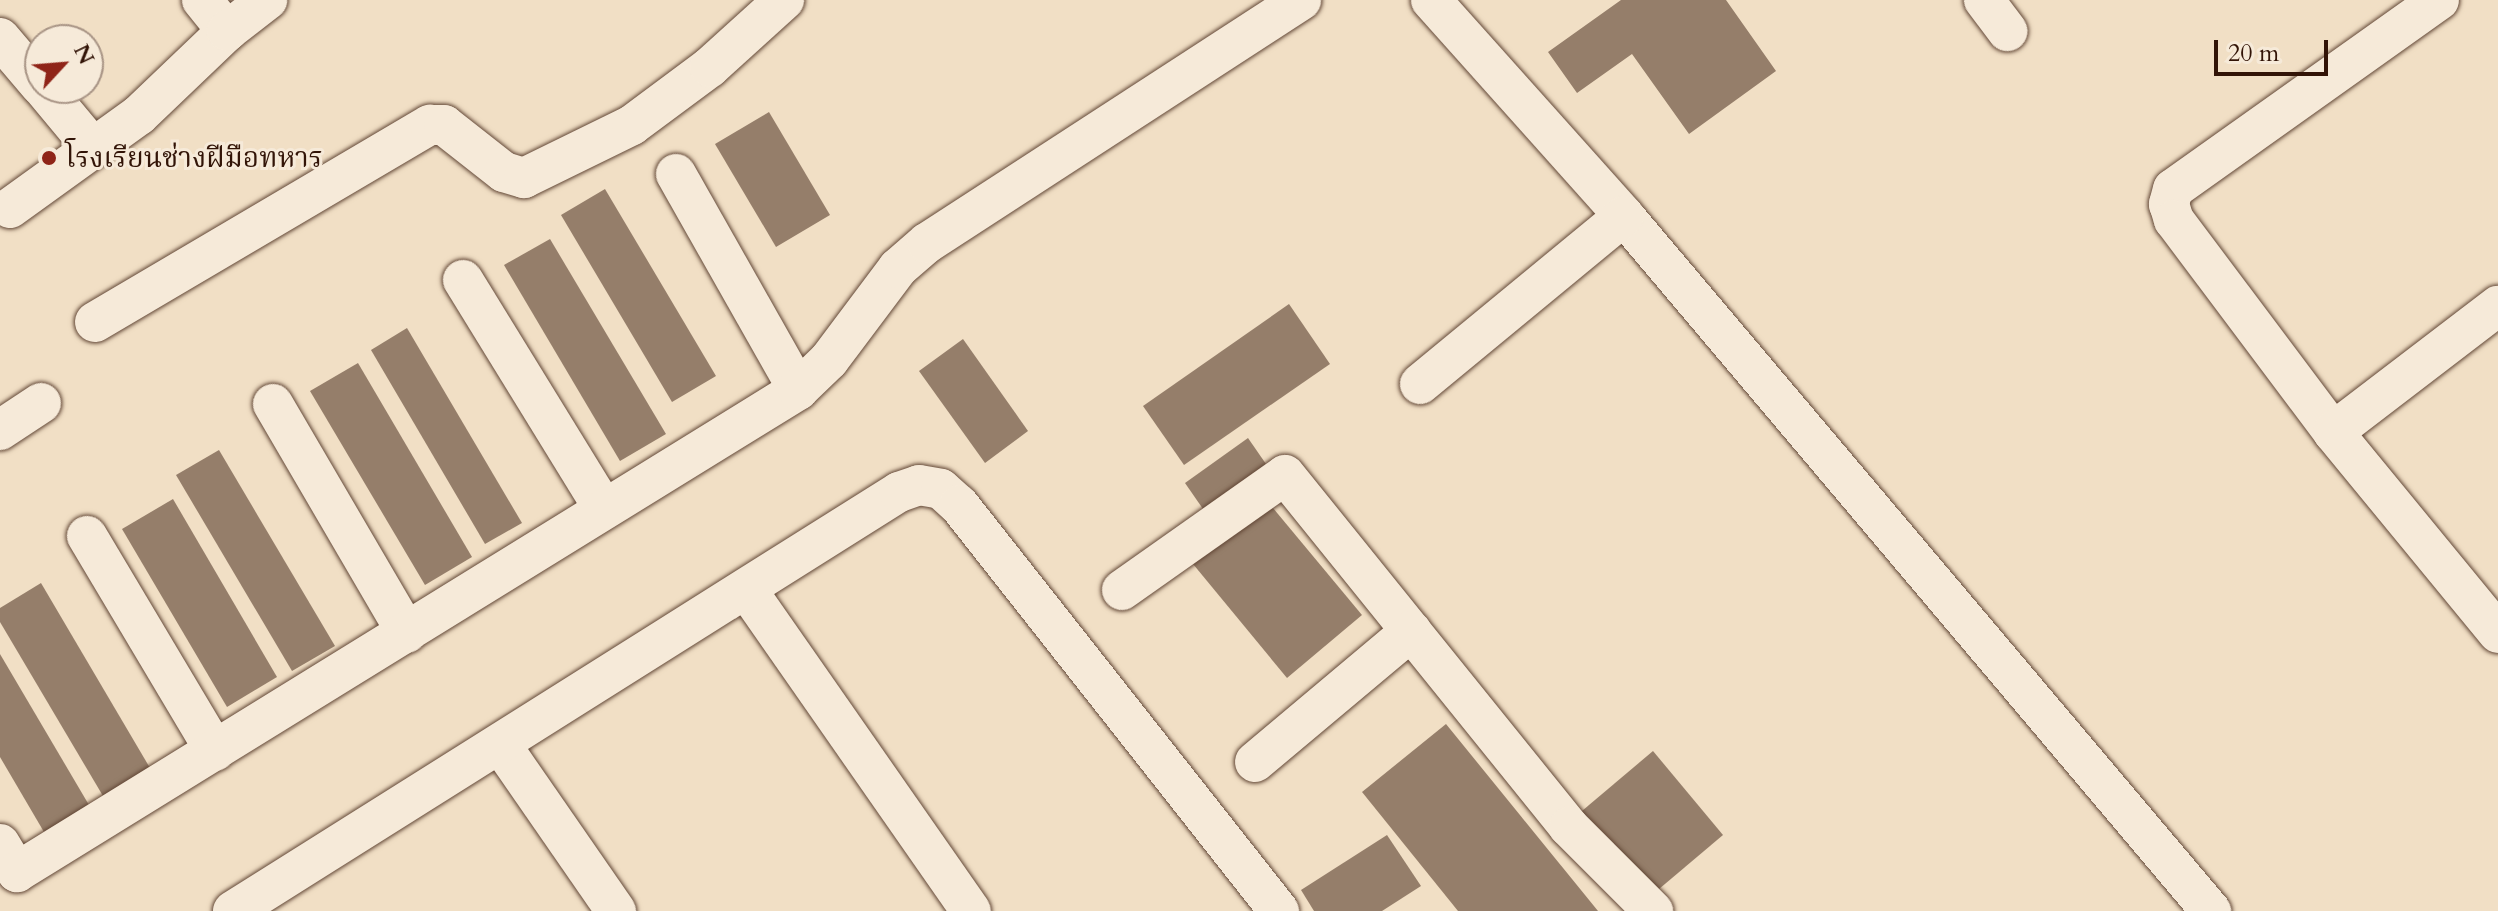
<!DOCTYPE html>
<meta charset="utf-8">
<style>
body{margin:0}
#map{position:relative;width:2498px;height:911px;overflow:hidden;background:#f1dfc5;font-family:Cardo,"Noto Serif Thai",serif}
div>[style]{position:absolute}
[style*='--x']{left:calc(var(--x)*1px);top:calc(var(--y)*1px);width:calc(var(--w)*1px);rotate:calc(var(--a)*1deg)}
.building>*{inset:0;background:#957e6a}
.roads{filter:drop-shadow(0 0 2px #624736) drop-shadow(0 0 2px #624736)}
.minor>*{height:40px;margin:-20px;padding:0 20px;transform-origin:20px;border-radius:20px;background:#f6ead9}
.dots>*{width:22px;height:22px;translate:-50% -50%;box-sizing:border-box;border:4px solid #f6ead9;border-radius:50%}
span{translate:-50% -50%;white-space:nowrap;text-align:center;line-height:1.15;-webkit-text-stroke:6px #f6ead9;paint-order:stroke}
.poi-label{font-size:28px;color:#321407}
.left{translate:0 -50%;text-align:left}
.north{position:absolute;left:24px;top:24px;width:80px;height:80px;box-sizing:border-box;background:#f6ead9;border:2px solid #a89485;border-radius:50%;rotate:64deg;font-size:22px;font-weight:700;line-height:32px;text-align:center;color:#321407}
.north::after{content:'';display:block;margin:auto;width:28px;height:36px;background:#8f2418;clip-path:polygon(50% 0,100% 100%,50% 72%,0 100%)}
.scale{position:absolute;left:2214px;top:40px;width:114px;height:36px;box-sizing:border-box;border:4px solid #321407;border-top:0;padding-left:10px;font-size:24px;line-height:28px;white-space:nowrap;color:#321407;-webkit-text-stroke:6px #f6ead9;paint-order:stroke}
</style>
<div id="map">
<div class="building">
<i style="clip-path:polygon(1621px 0,1726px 0,1776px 71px,1689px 134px,1632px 54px,1577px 93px,1548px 52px)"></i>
<i style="clip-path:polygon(769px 112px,830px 215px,776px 247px,715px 144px)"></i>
<i style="clip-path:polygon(605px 189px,716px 376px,672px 402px,561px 215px)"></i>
<i style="clip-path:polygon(550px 239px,666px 434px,620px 461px,504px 265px)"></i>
<i style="clip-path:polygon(1289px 304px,1330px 364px,1184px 465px,1143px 406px)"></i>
<i style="clip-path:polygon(407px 328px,522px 523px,485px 544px,371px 350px)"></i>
<i style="clip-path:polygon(963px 339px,1028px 431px,985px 463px,919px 371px)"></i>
<i style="clip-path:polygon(358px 363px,472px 557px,425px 585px,310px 391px)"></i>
<i style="clip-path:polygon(1248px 438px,1266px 464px,1203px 509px,1185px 483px)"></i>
<i style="clip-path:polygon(219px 450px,335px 646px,292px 671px,176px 475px)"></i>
<i style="clip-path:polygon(173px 499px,277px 677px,227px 707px,122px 529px)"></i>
<i style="clip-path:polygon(1268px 502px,1362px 615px,1287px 678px,1193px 564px)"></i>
<i style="clip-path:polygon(41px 583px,150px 768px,103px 796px,0 622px,0 608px)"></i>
<i style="clip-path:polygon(0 654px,89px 805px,44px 832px,0 757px)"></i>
<i style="clip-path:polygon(1446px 724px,1598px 911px,1458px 911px,1362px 792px)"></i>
<i style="clip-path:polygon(1653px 751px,1723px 835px,1646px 900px,1576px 816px)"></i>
<i style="clip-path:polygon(1387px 835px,1421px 886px,1382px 911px,1314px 911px,1301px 890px)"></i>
</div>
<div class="roads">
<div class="minor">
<i style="--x:202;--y:0;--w:40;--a:51"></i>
<i style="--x:1431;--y:0;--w:290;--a:48.2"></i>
<i style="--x:1624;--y:216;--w:910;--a:49.82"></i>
<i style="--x:1984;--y:0;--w:39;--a:53"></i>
<i style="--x:2439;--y:0;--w:326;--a:144.6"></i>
<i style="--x:2173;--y:189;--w:16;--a:105"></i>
<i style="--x:2169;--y:204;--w:17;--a:73"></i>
<i style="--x:2174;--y:220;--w:265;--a:53.1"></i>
<i style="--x:2333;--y:432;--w:260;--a:50.6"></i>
<i style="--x:0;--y:38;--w:62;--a:49.6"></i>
<i style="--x:43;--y:88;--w:78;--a:50.2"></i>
<i style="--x:676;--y:174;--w:248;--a:60.5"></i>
<i style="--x:10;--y:208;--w:159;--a:-35.8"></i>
<i style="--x:139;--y:115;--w:122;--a:-43.7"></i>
<i style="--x:227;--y:31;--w:51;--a:-37.8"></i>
<i style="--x:463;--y:280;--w:268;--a:58.4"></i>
<i style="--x:95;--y:322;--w:389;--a:-30.5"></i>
<i style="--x:430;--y:125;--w:14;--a:0"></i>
<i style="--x:444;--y:125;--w:76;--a:38.1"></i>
<i style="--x:504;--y:172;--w:21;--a:17"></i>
<i style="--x:524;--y:178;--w:120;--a:-26.1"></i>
<i style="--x:632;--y:125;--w:97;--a:-36.6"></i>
<i style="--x:710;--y:67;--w:100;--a:-42.2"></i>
<i style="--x:1420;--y:384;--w:264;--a:-39.5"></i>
<i style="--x:273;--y:404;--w:265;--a:59.7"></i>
<i style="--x:0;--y:430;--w:49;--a:-33.4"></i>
<i style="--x:2333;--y:432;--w:208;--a:-37.4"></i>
<i style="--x:87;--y:536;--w:250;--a:59.2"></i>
<i style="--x:747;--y:590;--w:391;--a:55.1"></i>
<i style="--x:1122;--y:590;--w:199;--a:-35.2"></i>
<i style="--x:1285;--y:475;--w:452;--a:51.1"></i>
<i style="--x:1569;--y:827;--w:119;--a:45"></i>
<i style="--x:501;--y:745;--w:202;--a:55.3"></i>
<i style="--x:1255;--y:762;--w:204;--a:-40"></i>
<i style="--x:0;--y:844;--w:33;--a:59"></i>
<i style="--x:17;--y:872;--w:918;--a:-31.68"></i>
<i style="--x:798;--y:390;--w:43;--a:-44.1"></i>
<i style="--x:829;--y:360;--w:115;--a:-53.1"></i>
<i style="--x:898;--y:268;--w:38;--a:-41"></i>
<i style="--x:927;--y:243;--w:446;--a:-33"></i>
<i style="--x:233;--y:911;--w:787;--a:-32.18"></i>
<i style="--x:899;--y:492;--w:21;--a:-19"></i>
<i style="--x:919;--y:485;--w:22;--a:10"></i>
<i style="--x:941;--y:489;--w:24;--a:42"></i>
<i style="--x:959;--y:505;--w:517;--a:51.76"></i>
</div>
</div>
<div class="dots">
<i style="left:49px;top:158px;background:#8f2418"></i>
</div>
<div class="poi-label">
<span class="left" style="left:65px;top:158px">โรงเรียนช่างฝีมือทหาร</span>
</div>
<div class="north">N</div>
<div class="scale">20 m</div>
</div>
